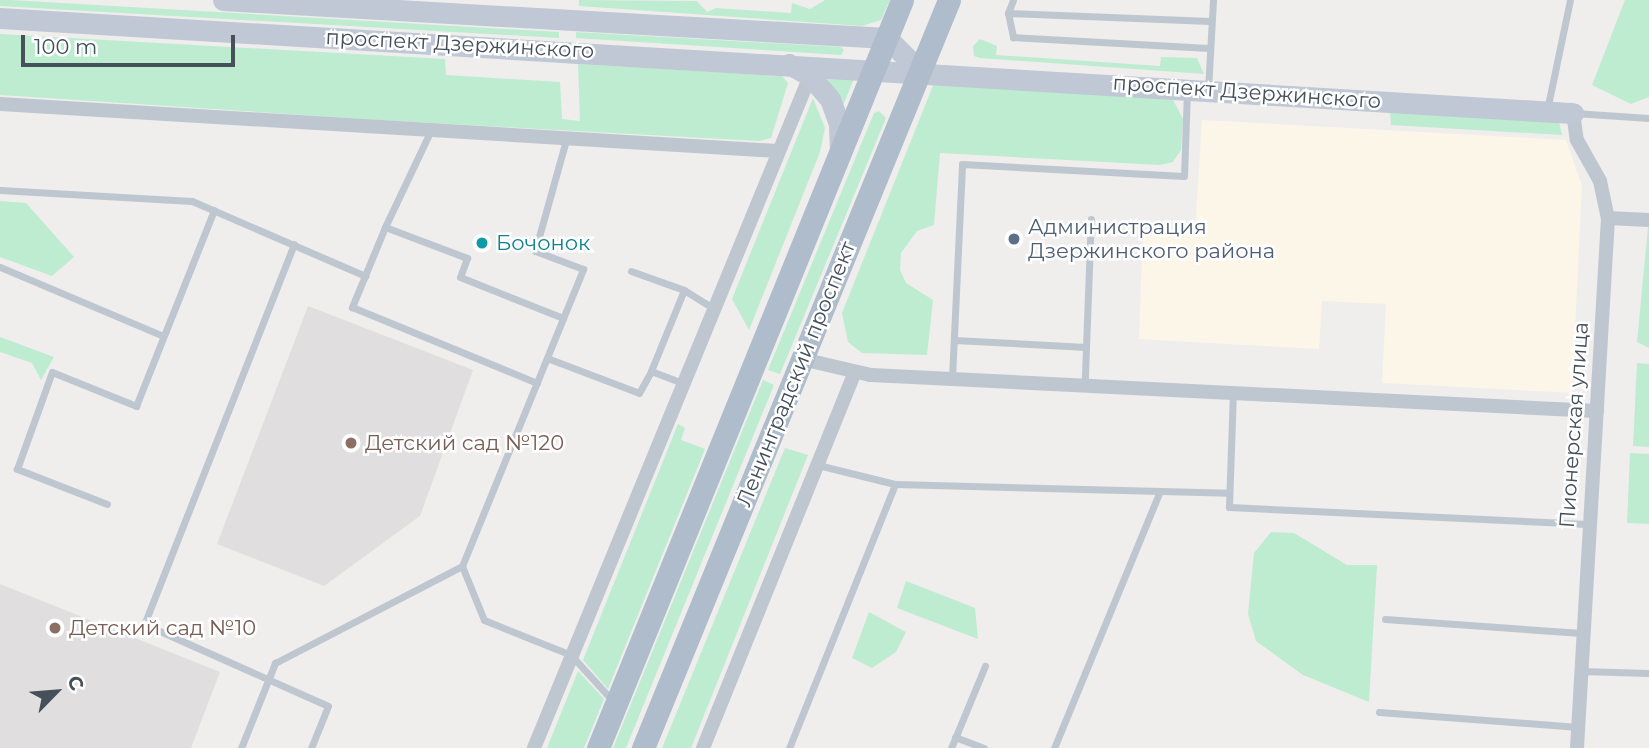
<!DOCTYPE html>
<meta charset="utf-8">
<style>
body{margin:0}
#map{position:relative;width:1649px;height:748px;overflow:hidden;background:#f0eded;font-family:Montserrat,sans-serif}
div>[style]{position:absolute}
[style*='--x']{left:calc(var(--x)*1px);top:calc(var(--y)*1px);width:calc(var(--w)*1px);rotate:calc(var(--a)*1deg)}
.commercial>*{inset:0;background:#fbf6e7}
.education>*{inset:0;background:#e1dedf}
.green>*{inset:0;background:#bdecd1}
.lane>*{height:7px;margin:-3.5px;padding:0 3.5px;transform-origin:3.5px;border-radius:3.5px;background:#bec7cf}
.street>*{height:14px;margin:-7px;padding:0 7px;transform-origin:7px;border-radius:7px;background:#bec7cf}
.secondary>*{height:21px;margin:-10.5px;padding:0 10.5px;transform-origin:10.5px;border-radius:10.5px;background:#bfc8d4}
.primary>*{height:23px;margin:-11.5px;padding:0 11.5px;transform-origin:11.5px;border-radius:11.5px;background:#aebccb}
.dots>*{width:19px;height:19px;translate:-50% -50%;box-sizing:border-box;border:4px solid #fff;border-radius:50%}
span{translate:-50% -50%;white-space:nowrap;text-align:center;line-height:1.15;-webkit-text-stroke:5px #fff;paint-order:stroke}
.street-label{font-size:21px;color:#46505a}
.service-label{font-size:21px;color:#4e5e75}
.left{translate:0 -50%;text-align:left}
.culture-label{font-size:21px;color:#0d838f}
.education-label{font-size:21px;color:#785e54}
.north{position:absolute;left:21px;top:657px;width:70px;height:70px;-webkit-text-stroke:5px #fff;paint-order:stroke;rotate:65deg;font-size:19px;font-weight:700;line-height:28px;text-align:center;color:#46505a}
.north::after{content:'';display:block;margin:auto;width:24px;height:32px;background:#46505a;clip-path:polygon(50% 0,100% 100%,50% 72%,0 100%)}
.scale{position:absolute;left:21px;top:35px;width:214px;height:32px;box-sizing:border-box;border:4px solid #46505a;border-top:0;padding-left:9px;font-size:21px;line-height:24px;white-space:nowrap;color:#46505a;-webkit-text-stroke:5px #fff;paint-order:stroke}
</style>
<div id="map">
<div class="commercial">
<i style="clip-path:polygon(1202px 120px,1566px 140px,1582px 186px,1572px 393px,1382px 383px,1386px 304px,1322px 301px,1319px 349px,1139px 339px,1143px 229px,1195px 230px)"></i>
</div>
<div class="education">
<i style="clip-path:polygon(308px 306px,473px 370px,420px 516px,324px 586px,217px 544px)"></i>
<i style="clip-path:polygon(0 584px,220px 672px,191px 748px,0 748px)"></i>
</div>
<div class="green">
<i style="clip-path:polygon(0 0,10px 0,559px 32px,559px 38px,0 6px)"></i>
<i style="clip-path:polygon(579px 0,697px 1px,707px 12px,716px 8px,791px 13px,792px 3px,810px 9px,825px 0,890px 0,881px 20px,862px 26px,579px 6px)"></i>
<i style="clip-path:polygon(1625px 0,1649px 0,1649px 97px,1631px 104px,1592px 85px)"></i>
<i style="clip-path:polygon(576px 32px,841px 47px,844px 50px,841px 55px,576px 38px)"></i>
<i style="clip-path:polygon(0 34px,445px 59px,446px 75px,560px 82px,562px 119px,580px 121px,578px 64px,782px 76px,788px 83px,771px 138px,759px 141px,395px 121px,0 95px)"></i>
<i style="clip-path:polygon(980px 39px,997px 46px,996px 55px,1160px 66px,1161px 57px,1197px 58px,1204px 74px,980px 58px,974px 56px,973px 46px)"></i>
<i style="clip-path:polygon(824px 78px,854px 79px,841px 110px)"></i>
<i style="clip-path:polygon(934px 83px,1171px 96px,1183px 119px,1181px 150px,1173px 162px,1160px 165px,940px 153px,934px 225px,917px 231px,901px 253px,900px 270px,906px 283px,933px 300px,927px 355px,862px 353px,848px 342px,842px 313px)"></i>
<i style="clip-path:polygon(813px 98px,825px 128px,820px 152px,749px 330px,732px 299px)"></i>
<i style="clip-path:polygon(879px 111px,886px 118px,780px 374px,768px 370px,874px 113px)"></i>
<i style="clip-path:polygon(1390px 112px,1559px 122px,1562px 135px,1391px 125px)"></i>
<i style="clip-path:polygon(0 201px,26px 203px,74px 257px,52px 276px,0 257px)"></i>
<i style="clip-path:polygon(1648px 227px,1649px 227px,1649px 348px,1637px 342px)"></i>
<i style="clip-path:polygon(0 337px,54px 357px,41px 380px,32px 363px,0 352px)"></i>
<i style="clip-path:polygon(1637px 363px,1649px 364px,1649px 447px,1633px 446px)"></i>
<i style="clip-path:polygon(763px 380px,774px 385px,626px 748px,613px 748px)"></i>
<i style="clip-path:polygon(678px 424px,685px 428px,681px 440px,705px 449px,608px 689px,583px 660px)"></i>
<i style="clip-path:polygon(785px 448px,808px 455px,691px 748px,662px 748px)"></i>
<i style="clip-path:polygon(1630px 453px,1649px 454px,1649px 524px,1627px 523px)"></i>
<i style="clip-path:polygon(1271px 532px,1294px 533px,1347px 565px,1377px 565px,1369px 702px,1303px 675px,1256px 641px,1248px 614px,1254px 553px)"></i>
<i style="clip-path:polygon(906px 581px,975px 608px,978px 639px,897px 608px)"></i>
<i style="clip-path:polygon(869px 612px,906px 632px,896px 652px,872px 668px,852px 658px)"></i>
<i style="clip-path:polygon(578px 671px,604px 699px,584px 748px,547px 748px)"></i>
</div>
<div class="lane">
<i style="--x:1013;--y:0;--w:14;--a:111"></i>
<i style="--x:1008;--y:13;--w:25;--a:78"></i>
<i style="--x:1013;--y:37;--w:196;--a:3.2"></i>
<i style="--x:1008;--y:13;--w:202;--a:2.3"></i>
<i style="--x:1208;--y:90;--w:90;--a:-86.8"></i>
<i style="--x:1547;--y:110;--w:112;--a:-78.2"></i>
<i style="--x:1574;--y:113;--w:75;--a:3.8"></i>
<i style="--x:431;--y:130;--w:107;--a:115.4"></i>
<i style="--x:385;--y:227;--w:88;--a:20.7"></i>
<i style="--x:467;--y:258;--w:20;--a:110"></i>
<i style="--x:460;--y:277;--w:111;--a:21.7"></i>
<i style="--x:0;--y:190;--w:192;--a:3.3"></i>
<i style="--x:192;--y:201;--w:189;--a:23.4"></i>
<i style="--x:385;--y:227;--w:87;--a:112.4"></i>
<i style="--x:352;--y:307;--w:200;--a:22.3"></i>
<i style="--x:294;--y:244;--w:409;--a:111.5"></i>
<i style="--x:144;--y:624;--w:201;--a:24"></i>
<i style="--x:328;--y:706;--w:45;--a:112"></i>
<i style="--x:0;--y:267;--w:177;--a:22.9"></i>
<i style="--x:631;--y:271;--w:56;--a:19.7"></i>
<i style="--x:684;--y:290;--w:87;--a:112.2"></i>
<i style="--x:684;--y:290;--w:34;--a:32"></i>
<i style="--x:954;--y:340;--w:132;--a:3"></i>
<i style="--x:1086;--y:347;--w:36;--a:92"></i>
<i style="--x:1086;--y:347;--w:128;--a:-87.8"></i>
<i style="--x:547;--y:358;--w:98;--a:20.8"></i>
<i style="--x:639;--y:393;--w:25;--a:-61"></i>
<i style="--x:651;--y:371;--w:33;--a:21"></i>
<i style="--x:952;--y:378;--w:214;--a:-87.3"></i>
<i style="--x:962;--y:164;--w:222;--a:3.1"></i>
<i style="--x:1184;--y:176;--w:84;--a:-88"></i>
<i style="--x:1233;--y:391;--w:116;--a:92"></i>
<i style="--x:1229;--y:507;--w:359;--a:2.7"></i>
<i style="--x:818;--y:465;--w:79;--a:13.9"></i>
<i style="--x:895;--y:484;--w:334;--a:1.5"></i>
<i style="--x:107;--y:504;--w:97;--a:-158.7"></i>
<i style="--x:17;--y:469;--w:103;--a:-70.2"></i>
<i style="--x:52;--y:372;--w:91;--a:22"></i>
<i style="--x:136;--y:406;--w:211;--a:-68.3"></i>
<i style="--x:462;--y:566;--w:58;--a:67.8"></i>
<i style="--x:484;--y:620;--w:94;--a:21.9"></i>
<i style="--x:571;--y:655;--w:61;--a:47.7"></i>
<i style="--x:1385;--y:619;--w:197;--a:4.1"></i>
<i style="--x:1581;--y:671;--w:68;--a:1.7"></i>
<i style="--x:1379;--y:712;--w:200;--a:4.3"></i>
<i style="--x:955;--y:737;--w:31;--a:21"></i>
<i style="--x:241;--y:748;--w:92;--a:-68.2"></i>
<i style="--x:275;--y:663;--w:211;--a:-27.4"></i>
<i style="--x:462;--y:566;--w:321;--a:-67.8"></i>
<i style="--x:583;--y:269;--w:51;--a:-159.4"></i>
<i style="--x:535;--y:251;--w:115;--a:-74.4"></i>
<i style="--x:789;--y:748;--w:284;--a:-68.1"></i>
<i style="--x:951;--y:748;--w:89;--a:-67.5"></i>
<i style="--x:1054;--y:748;--w:278;--a:-67.6"></i>
</div>
<div class="street">
<i style="--x:0;--y:104;--w:778;--a:3.46"></i>
<i style="--x:1573;--y:113;--w:27;--a:82"></i>
<i style="--x:1577;--y:140;--w:47;--a:60.7"></i>
<i style="--x:1600;--y:181;--w:38;--a:78"></i>
<i style="--x:1608;--y:218;--w:531;--a:93.35"></i>
<i style="--x:1608;--y:218;--w:41;--a:2.8"></i>
<i style="--x:802;--y:359;--w:71;--a:13.1"></i>
<i style="--x:871;--y:375;--w:727;--a:2.84"></i>
<i style="--x:534;--y:748;--w:726;--a:-67.67"></i>
<i style="--x:703;--y:748;--w:403;--a:-68"></i>
</div>
<div class="secondary">
<i style="--x:223;--y:0;--w:665;--a:3.28"></i>
<i style="--x:887;--y:38;--w:47;--a:45"></i>
<i style="--x:0;--y:18;--w:1576;--a:3.46"></i>
<i style="--x:789;--y:64;--w:24;--a:30"></i>
<i style="--x:810;--y:76;--w:30;--a:49"></i>
<i style="--x:830;--y:99;--w:27;--a:70"></i>
<i style="--x:839;--y:124;--w:27;--a:88"></i>
</div>
<div class="primary">
<i style="--x:598;--y:748;--w:807;--a:-67.88"></i>
<i style="--x:643;--y:748;--w:808;--a:-67.75"></i>
</div>
<div class="dots">
<i style="left:1014px;top:239px;background:#5c6f8a"></i>
<i style="left:482px;top:243px;background:#0f9aa8"></i>
<i style="left:351px;top:443px;background:#8d6e63"></i>
<i style="left:55px;top:628px;background:#8d6e63"></i>
</div>
<div class="street-label">
<span style="left:460px;top:44px;rotate:3deg">проспект Дзержинского</span>
<span style="left:1247px;top:92px;rotate:4deg">проспект Дзержинского</span>
<span style="left:796px;top:374px;rotate:-68deg">Ленинградский проспект</span>
<span style="left:1574px;top:425px;rotate:-86deg">Пионерская улица</span>
</div>
<div class="service-label">
<span class="left" style="left:1028px;top:239px">Администрация<br>Дзержинского района</span>
</div>
<div class="culture-label">
<span class="left" style="left:496px;top:243px">Бочонок</span>
</div>
<div class="education-label">
<span class="left" style="left:365px;top:443px">Детский сад №120</span>
<span class="left" style="left:69px;top:628px">Детский сад №10</span>
</div>
<div class="north">С</div>
<div class="scale">100 m</div>
</div>
